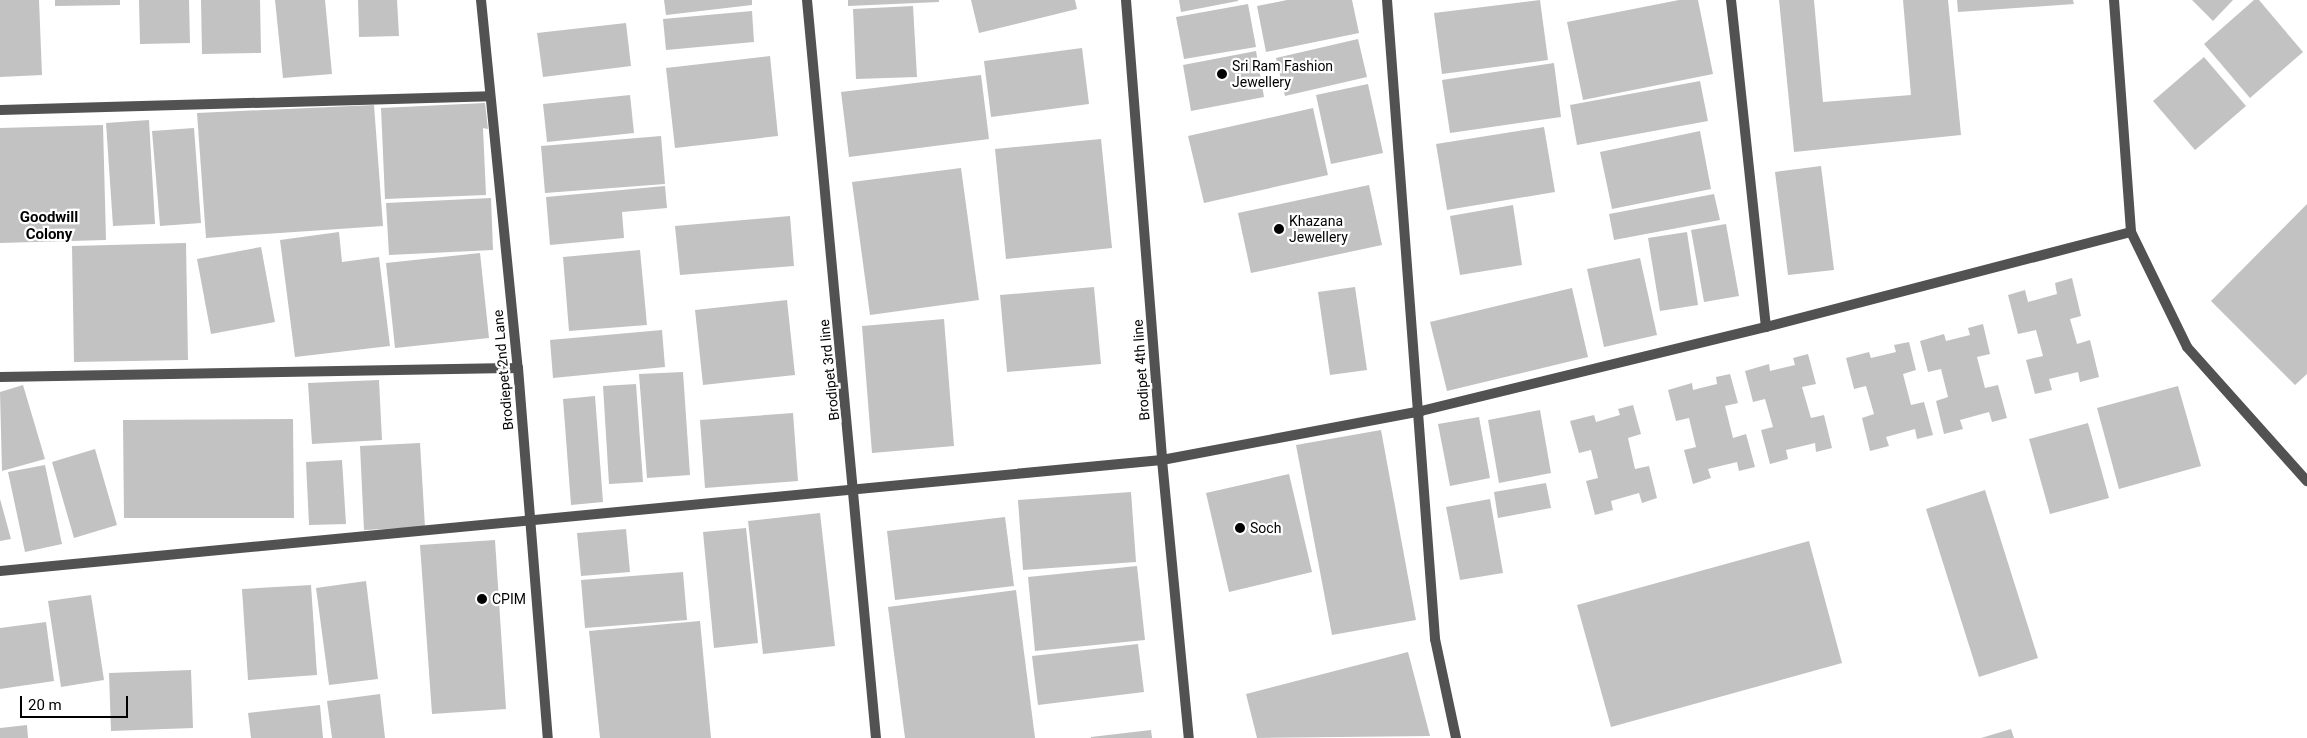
<!DOCTYPE html>
<style>
body{margin:0}
#map{position:relative;width:2307px;height:738px;overflow:hidden;background:#fff;font-family:Roboto,sans-serif}
div>[style]{position:absolute}
[style*='--x']{left:calc(var(--x)*1px);top:calc(var(--y)*1px);width:calc(var(--w)*1px);rotate:calc(var(--a)*1deg)}
.building>*{inset:0;background:#c2c2c2}
.minor>*{height:10px;margin:-5px;padding:0 5px;transform-origin:5px;border-radius:5px;background:#525252}
.tertiary>*{height:10px;margin:-5px;padding:0 5px;transform-origin:5px;border-radius:5px;background:#525252}
.dots>*{width:14px;height:14px;translate:-50% -50%;box-sizing:border-box;border:2px solid #fff;border-radius:50%}
span{translate:-50% -50%;white-space:nowrap;text-align:center;line-height:1.15;-webkit-text-stroke:4.5px #fff;paint-order:stroke}
.poi-label{font-size:14px;color:#000}
.left{translate:0 -50%;text-align:left}
.street-label{font-size:14px;color:#000}
.neighbourhood-label{font-size:15px;color:#000;font-weight:700}
.scale{position:absolute;left:20px;top:696px;width:108px;height:22px;box-sizing:border-box;border:2px solid #000;border-top:0;padding-left:6px;font-size:15px;line-height:18px;white-space:nowrap;color:#000;-webkit-text-stroke:4px #fff;paint-order:stroke}
</style>
<div id="map">
<div class="building">
<i style="clip-path:polygon(0 0,39px 0,42px 75px,0 77px)"></i>
<i style="clip-path:polygon(55px 0,120px 0,120px 5px,55px 6px)"></i>
<i style="clip-path:polygon(139px 0,189px 0,190px 43px,140px 44px)"></i>
<i style="clip-path:polygon(201px 0,260px 0,261px 53px,202px 54px)"></i>
<i style="clip-path:polygon(275px 0,325px 0,332px 74px,283px 78px)"></i>
<i style="clip-path:polygon(358px 0,397px 0,399px 36px,359px 37px)"></i>
<i style="clip-path:polygon(664px 0,752px 0,752px 5px,666px 15px)"></i>
<i style="clip-path:polygon(848px 0,939px 0,939px 2px,848px 6px)"></i>
<i style="clip-path:polygon(971px 0,1075px 0,1077px 9px,979px 33px)"></i>
<i style="clip-path:polygon(1179px 0,1238px 0,1238px 1px,1181px 12px)"></i>
<i style="clip-path:polygon(1287px 0,1352px 0,1359px 33px,1266px 52px,1257px 6px)"></i>
<i style="clip-path:polygon(1540px 0,1548px 60px,1442px 74px,1434px 13px)"></i>
<i style="clip-path:polygon(1679px 0,1698px 0,1713px 74px,1583px 100px,1567px 22px)"></i>
<i style="clip-path:polygon(1779px 0,1814px 0,1823px 102px,1911px 95px,1903px 0,1948px 0,1961px 135px,1794px 152px)"></i>
<i style="clip-path:polygon(1957px 0,2073px 0,2074px 4px,1958px 12px)"></i>
<i style="clip-path:polygon(2192px 0,2233px 0,2213px 21px)"></i>
<i style="clip-path:polygon(2254px 0,2259px 0,2303px 52px,2250px 98px,2204px 44px)"></i>
<i style="clip-path:polygon(1248px 4px,1256px 47px,1184px 59px,1176px 17px)"></i>
<i style="clip-path:polygon(913px 6px,917px 77px,856px 79px,853px 9px)"></i>
<i style="clip-path:polygon(752px 11px,754px 42px,666px 50px,663px 19px)"></i>
<i style="clip-path:polygon(626px 23px,631px 66px,543px 77px,537px 33px)"></i>
<i style="clip-path:polygon(1358px 39px,1367px 77px,1285px 96px,1276px 58px)"></i>
<i style="clip-path:polygon(1082px 48px,1089px 104px,991px 117px,984px 61px)"></i>
<i style="clip-path:polygon(1256px 51px,1264px 97px,1191px 111px,1183px 65px)"></i>
<i style="clip-path:polygon(770px 56px,778px 136px,675px 148px,666px 68px)"></i>
<i style="clip-path:polygon(2204px 57px,2246px 106px,2195px 150px,2153px 101px)"></i>
<i style="clip-path:polygon(1554px 63px,1561px 117px,1450px 133px,1442px 80px)"></i>
<i style="clip-path:polygon(981px 75px,989px 139px,849px 157px,841px 92px)"></i>
<i style="clip-path:polygon(1700px 81px,1708px 121px,1577px 145px,1570px 105px)"></i>
<i style="clip-path:polygon(1368px 84px,1383px 153px,1331px 164px,1316px 95px)"></i>
<i style="clip-path:polygon(630px 95px,634px 133px,547px 142px,543px 104px)"></i>
<i style="clip-path:polygon(485px 103px,488px 129px,483px 128px,486px 195px,385px 199px,381px 108px)"></i>
<i style="clip-path:polygon(374px 105px,383px 226px,206px 238px,197px 113px)"></i>
<i style="clip-path:polygon(1313px 108px,1328px 175px,1204px 203px,1188px 136px)"></i>
<i style="clip-path:polygon(149px 120px,155px 224px,113px 226px,106px 123px)"></i>
<i style="clip-path:polygon(103px 125px,106px 240px,0 243px,0 128px)"></i>
<i style="clip-path:polygon(1544px 127px,1555px 192px,1447px 210px,1436px 144px)"></i>
<i style="clip-path:polygon(194px 128px,201px 223px,160px 226px,152px 131px)"></i>
<i style="clip-path:polygon(1700px 131px,1711px 189px,1612px 209px,1600px 152px)"></i>
<i style="clip-path:polygon(661px 136px,665px 184px,545px 193px,541px 146px)"></i>
<i style="clip-path:polygon(1101px 139px,1112px 248px,1006px 259px,995px 149px)"></i>
<i style="clip-path:polygon(1821px 166px,1834px 270px,1788px 275px,1775px 172px)"></i>
<i style="clip-path:polygon(961px 168px,979px 300px,870px 315px,852px 182px)"></i>
<i style="clip-path:polygon(1369px 185px,1382px 245px,1251px 273px,1238px 213px)"></i>
<i style="clip-path:polygon(665px 186px,667px 208px,622px 212px,624px 238px,550px 245px,546px 197px)"></i>
<i style="clip-path:polygon(1714px 194px,1720px 220px,1614px 240px,1609px 214px)"></i>
<i style="clip-path:polygon(491px 198px,493px 250px,389px 255px,386px 203px)"></i>
<i style="clip-path:polygon(2307px 204px,2307px 374px,2295px 385px,2211px 301px)"></i>
<i style="clip-path:polygon(1513px 205px,1522px 265px,1460px 275px,1450px 216px)"></i>
<i style="clip-path:polygon(790px 216px,794px 266px,680px 275px,675px 226px)"></i>
<i style="clip-path:polygon(1726px 224px,1739px 296px,1704px 302px,1691px 230px)"></i>
<i style="clip-path:polygon(339px 232px,342px 262px,379px 257px,390px 346px,295px 357px,280px 240px)"></i>
<i style="clip-path:polygon(1687px 232px,1698px 305px,1660px 311px,1648px 238px)"></i>
<i style="clip-path:polygon(186px 243px,188px 360px,74px 362px,72px 246px)"></i>
<i style="clip-path:polygon(261px 247px,275px 322px,211px 334px,197px 259px)"></i>
<i style="clip-path:polygon(640px 250px,647px 325px,569px 331px,563px 257px)"></i>
<i style="clip-path:polygon(480px 253px,489px 338px,395px 348px,386px 263px)"></i>
<i style="clip-path:polygon(1640px 258px,1657px 335px,1604px 347px,1587px 269px)"></i>
<i style="clip-path:polygon(2072px 278px,2081px 316px,2070px 319px,2077px 344px,2090px 340px,2099px 377px,2080px 382px,2078px 372px,2049px 379px,2052px 390px,2035px 394px,2026px 360px,2043px 356px,2036px 330px,2018px 334px,2008px 295px,2025px 290px,2028px 302px,2057px 294px,2055px 283px)"></i>
<i style="clip-path:polygon(1094px 287px,1101px 364px,1007px 372px,1000px 295px)"></i>
<i style="clip-path:polygon(1355px 287px,1367px 370px,1330px 375px,1318px 292px)"></i>
<i style="clip-path:polygon(1572px 288px,1588px 357px,1447px 391px,1430px 322px)"></i>
<i style="clip-path:polygon(787px 300px,795px 375px,703px 385px,695px 310px)"></i>
<i style="clip-path:polygon(944px 319px,954px 446px,872px 453px,862px 326px)"></i>
<i style="clip-path:polygon(1983px 324px,1990px 354px,1977px 357px,1985px 388px,1998px 385px,2007px 418px,1992px 422px,1989px 412px,1960px 420px,1963px 429px,1944px 434px,1936px 401px,1948px 397px,1941px 369px,1928px 372px,1920px 341px,1944px 334px,1946px 341px,1970px 335px,1968px 328px)"></i>
<i style="clip-path:polygon(662px 330px,665px 367px,553px 378px,550px 340px)"></i>
<i style="clip-path:polygon(1909px 342px,1916px 370px,1903px 374px,1911px 405px,1924px 402px,1933px 435px,1917px 439px,1915px 429px,1886px 437px,1889px 446px,1870px 451px,1862px 418px,1874px 414px,1866px 386px,1854px 389px,1846px 358px,1869px 352px,1871px 358px,1896px 352px,1894px 345px)"></i>
<i style="clip-path:polygon(1808px 354px,1816px 384px,1802px 387px,1811px 418px,1824px 415px,1832px 448px,1816px 452px,1815px 443px,1786px 450px,1788px 459px,1770px 464px,1761px 430px,1773px 427px,1765px 399px,1753px 402px,1745px 371px,1769px 364px,1770px 371px,1795px 365px,1793px 358px)"></i>
<i style="clip-path:polygon(683px 372px,690px 475px,647px 478px,639px 374px)"></i>
<i style="clip-path:polygon(1730px 374px,1738px 403px,1725px 406px,1733px 438px,1746px 434px,1755px 467px,1739px 471px,1737px 462px,1708px 469px,1711px 478px,1693px 484px,1684px 450px,1696px 447px,1689px 418px,1676px 421px,1668px 390px,1692px 383px,1693px 390px,1717px 384px,1716px 377px)"></i>
<i style="clip-path:polygon(379px 380px,382px 440px,312px 444px,308px 383px)"></i>
<i style="clip-path:polygon(636px 384px,643px 482px,609px 484px,603px 386px)"></i>
<i style="clip-path:polygon(23px 385px,45px 459px,2px 471px,0 392px)"></i>
<i style="clip-path:polygon(2178px 386px,2201px 466px,2119px 489px,2097px 408px)"></i>
<i style="clip-path:polygon(595px 396px,603px 502px,571px 505px,563px 399px)"></i>
<i style="clip-path:polygon(1633px 405px,1641px 434px,1628px 438px,1635px 469px,1649px 466px,1657px 498px,1642px 503px,1639px 493px,1611px 501px,1613px 510px,1595px 515px,1586px 481px,1598px 478px,1591px 450px,1579px 453px,1570px 421px,1594px 415px,1596px 422px,1620px 415px,1618px 409px)"></i>
<i style="clip-path:polygon(1540px 410px,1551px 473px,1499px 483px,1488px 420px)"></i>
<i style="clip-path:polygon(793px 413px,798px 481px,705px 488px,700px 420px)"></i>
<i style="clip-path:polygon(1479px 417px,1490px 478px,1450px 486px,1438px 424px)"></i>
<i style="clip-path:polygon(293px 419px,294px 518px,124px 518px,123px 420px)"></i>
<i style="clip-path:polygon(2088px 423px,2109px 498px,2050px 514px,2029px 439px)"></i>
<i style="clip-path:polygon(1381px 430px,1416px 620px,1332px 635px,1296px 445px)"></i>
<i style="clip-path:polygon(420px 443px,425px 527px,364px 530px,360px 446px)"></i>
<i style="clip-path:polygon(95px 449px,117px 525px,74px 538px,52px 462px)"></i>
<i style="clip-path:polygon(342px 460px,346px 524px,309px 525px,306px 462px)"></i>
<i style="clip-path:polygon(45px 465px,62px 544px,25px 552px,8px 472px)"></i>
<i style="clip-path:polygon(1289px 474px,1312px 572px,1229px 592px,1206px 493px)"></i>
<i style="clip-path:polygon(1546px 483px,1551px 508px,1498px 518px,1494px 492px)"></i>
<i style="clip-path:polygon(1985px 490px,2038px 658px,1979px 677px,1926px 509px)"></i>
<i style="clip-path:polygon(1131px 492px,1136px 562px,1023px 570px,1018px 500px)"></i>
<i style="clip-path:polygon(0 499px,11px 539px,0 541px)"></i>
<i style="clip-path:polygon(1490px 499px,1503px 573px,1460px 580px,1446px 507px)"></i>
<i style="clip-path:polygon(820px 513px,835px 646px,763px 654px,748px 521px)"></i>
<i style="clip-path:polygon(1005px 517px,1014px 586px,895px 600px,887px 531px)"></i>
<i style="clip-path:polygon(746px 528px,758px 643px,714px 648px,703px 532px)"></i>
<i style="clip-path:polygon(626px 529px,630px 572px,581px 576px,577px 533px)"></i>
<i style="clip-path:polygon(495px 540px,506px 709px,432px 714px,420px 545px)"></i>
<i style="clip-path:polygon(1809px 541px,1842px 663px,1611px 727px,1577px 605px)"></i>
<i style="clip-path:polygon(1137px 566px,1145px 640px,1035px 651px,1028px 577px)"></i>
<i style="clip-path:polygon(683px 572px,687px 620px,585px 628px,581px 580px)"></i>
<i style="clip-path:polygon(366px 581px,378px 679px,329px 685px,316px 588px)"></i>
<i style="clip-path:polygon(311px 585px,317px 675px,248px 680px,242px 589px)"></i>
<i style="clip-path:polygon(1016px 590px,1035px 738px,905px 738px,888px 607px)"></i>
<i style="clip-path:polygon(91px 595px,104px 680px,61px 687px,48px 601px)"></i>
<i style="clip-path:polygon(700px 621px,711px 738px,600px 738px,589px 631px)"></i>
<i style="clip-path:polygon(46px 622px,54px 681px,0 689px,0 628px)"></i>
<i style="clip-path:polygon(1138px 644px,1144px 692px,1038px 705px,1032px 656px)"></i>
<i style="clip-path:polygon(1408px 652px,1430px 736px,1257px 738px,1246px 694px)"></i>
<i style="clip-path:polygon(191px 670px,193px 728px,111px 731px,109px 673px)"></i>
<i style="clip-path:polygon(380px 694px,385px 738px,332px 738px,327px 701px)"></i>
<i style="clip-path:polygon(320px 705px,323px 738px,251px 738px,248px 713px)"></i>
<i style="clip-path:polygon(27px 725px,28px 738px,0 738px,0 728px)"></i>
<i style="clip-path:polygon(2011px 729px,2014px 738px,1981px 738px)"></i>
<i style="clip-path:polygon(1151px 730px,1152px 738px,1091px 738px,1091px 737px)"></i>
</div>
<div class="minor">
<i style="--x:481;--y:0;--w:370;--a:84.3"></i>
<i style="--x:518;--y:368;--w:371;--a:85.4"></i>
<i style="--x:807;--y:0;--w:741;--a:84.66"></i>
<i style="--x:1387;--y:0;--w:641;--a:85.7"></i>
<i style="--x:1435;--y:639;--w:101;--a:78"></i>
<i style="--x:1731;--y:0;--w:329;--a:83.9"></i>
<i style="--x:2114;--y:0;--w:233;--a:85.8"></i>
<i style="--x:2131;--y:232;--w:128;--a:64"></i>
<i style="--x:2187;--y:347;--w:180;--a:48.2"></i>
<i style="--x:0;--y:110;--w:490;--a:-1.6"></i>
<i style="--x:0;--y:377;--w:518;--a:-1"></i>
<i style="--x:0;--y:571;--w:1167;--a:-5.46"></i>
<i style="--x:1162;--y:460;--w:264;--a:-10.7"></i>
<i style="--x:1421;--y:411;--w:355;--a:-13.7"></i>
<i style="--x:1766;--y:327;--w:377;--a:-14.6"></i>
</div>
<div class="tertiary">
<i style="--x:1126;--y:0;--w:461;--a:85.5"></i>
<i style="--x:1162;--y:460;--w:279;--a:84.5"></i>
</div>
<div class="dots">
<i style="left:1222px;top:74px;background:#000"></i>
<i style="left:1279px;top:229px;background:#000"></i>
<i style="left:1240px;top:528px;background:#000"></i>
<i style="left:482px;top:599px;background:#000"></i>
</div>
<div class="poi-label">
<span class="left" style="left:1232px;top:74px">Sri Ram Fashion<br>Jewellery</span>
<span class="left" style="left:1289px;top:229px">Khazana<br>Jewellery</span>
<span class="left" style="left:1250px;top:528px">Soch</span>
<span class="left" style="left:492px;top:599px">CPIM</span>
</div>
<div class="street-label">
<span style="left:503px;top:370px;rotate:-95deg">Brodiepet 2nd Lane</span>
<span style="left:829px;top:370px;rotate:-96deg">Brodipet 3rd line</span>
<span style="left:1141px;top:370px;rotate:-94deg">Brodipet 4th line</span>
</div>
<div class="neighbourhood-label">
<span style="left:49px;top:226px">Goodwill<br>Colony</span>
</div>
<div class="scale">20 m</div>
</div>
